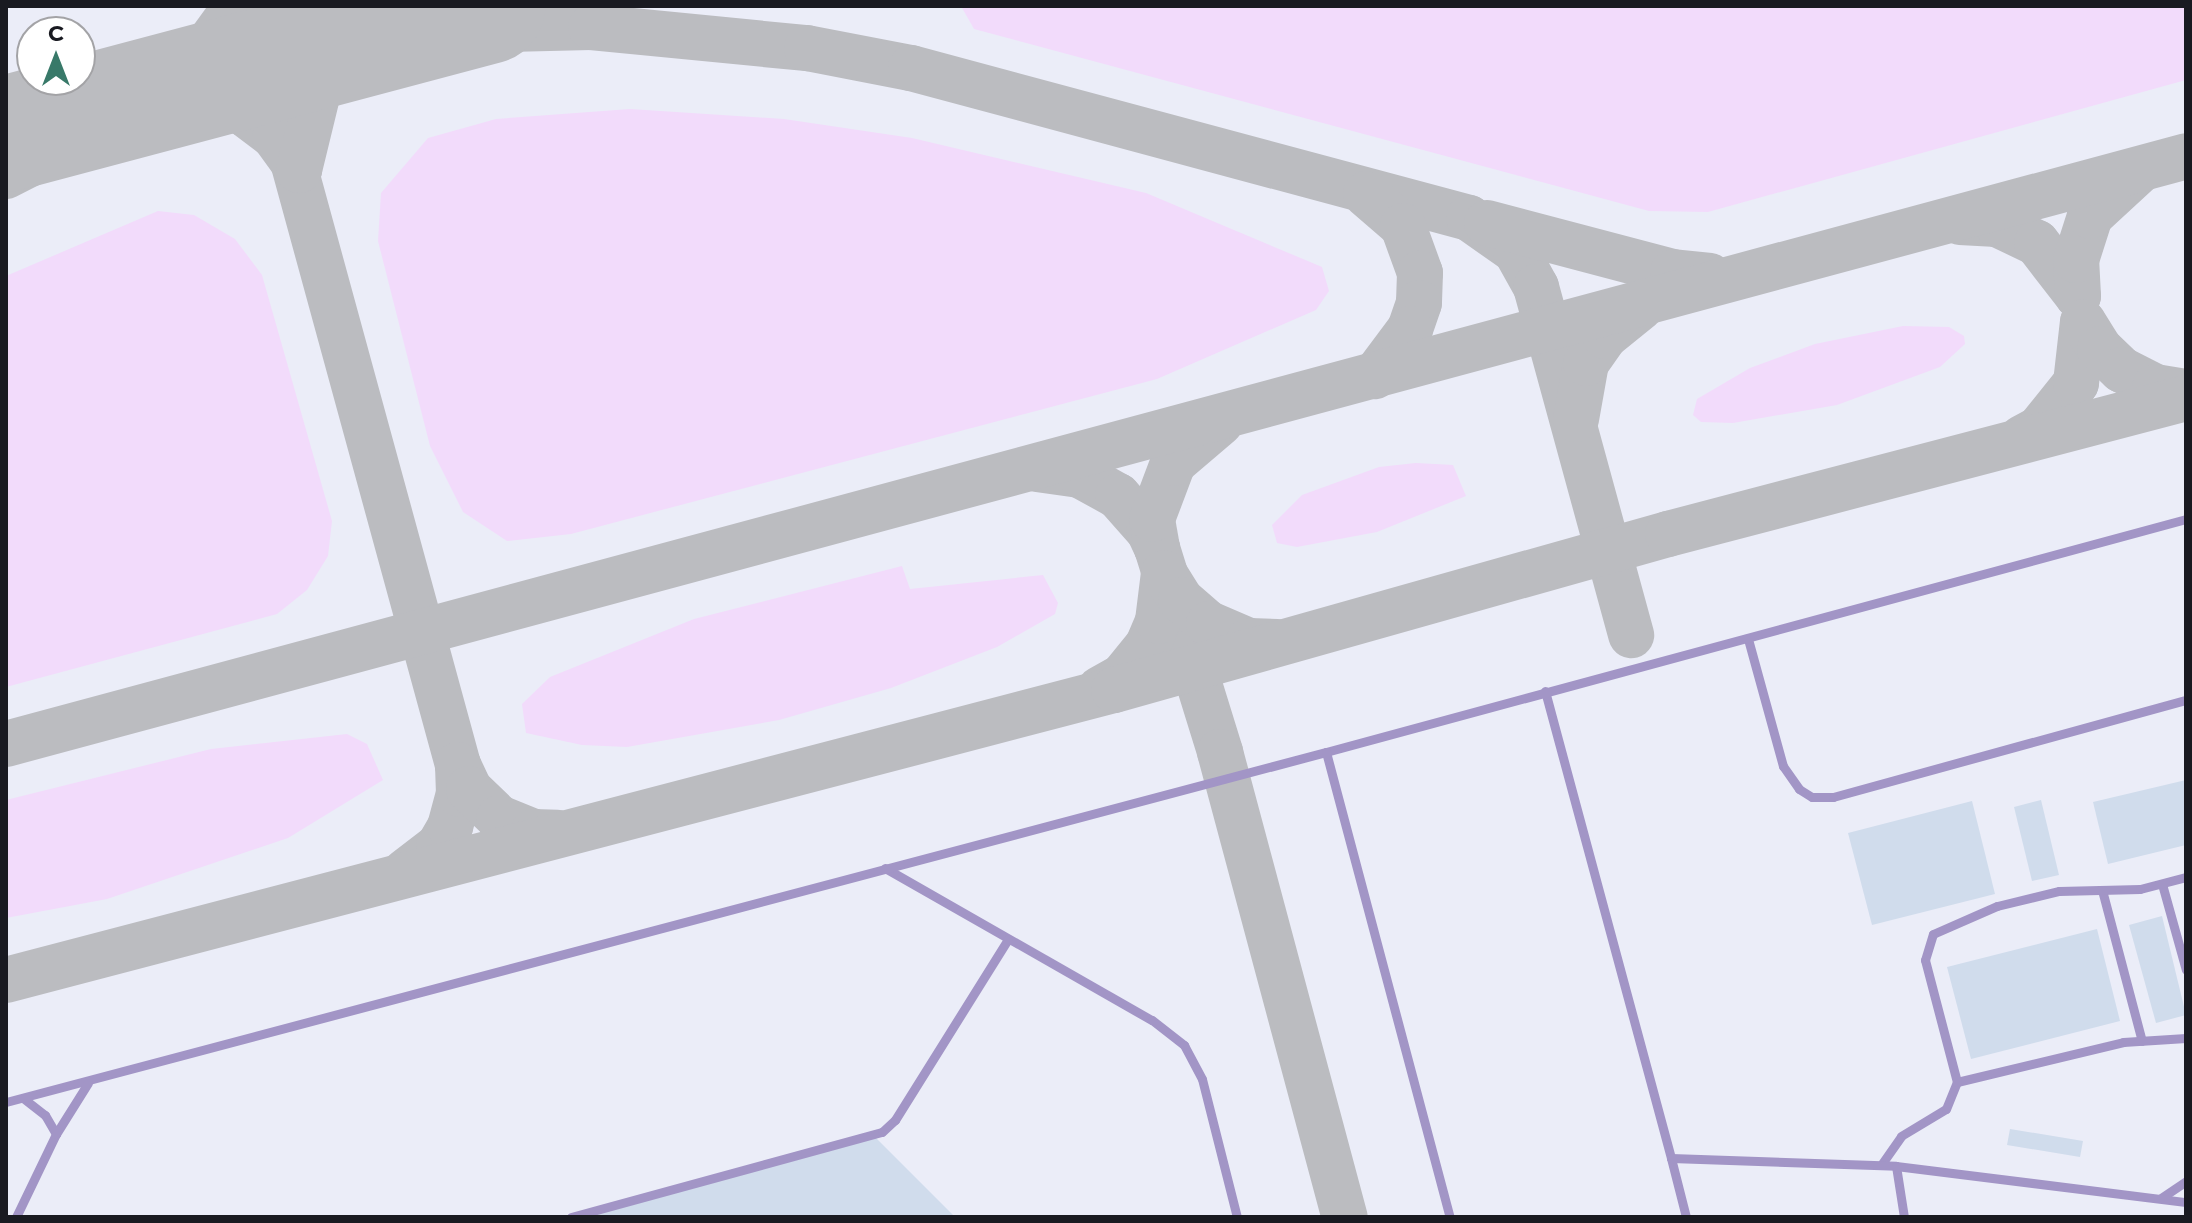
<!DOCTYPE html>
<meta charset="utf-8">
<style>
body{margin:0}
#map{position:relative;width:2192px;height:1223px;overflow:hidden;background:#f8f8fc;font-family:Montserrat,sans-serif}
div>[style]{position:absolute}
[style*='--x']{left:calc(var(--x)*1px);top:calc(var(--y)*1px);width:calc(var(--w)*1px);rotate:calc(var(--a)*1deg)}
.built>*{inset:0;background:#ebedf8}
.green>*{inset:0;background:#f2dbfb}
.taxiway>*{height:46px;margin:-23px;padding:0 23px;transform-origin:23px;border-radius:23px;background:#bbbcc0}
.runway>*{height:116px;margin:-58px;padding:0 58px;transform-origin:58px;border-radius:58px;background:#bbbcc0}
.building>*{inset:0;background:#d0dcec}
.lane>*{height:9px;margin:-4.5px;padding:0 4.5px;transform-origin:4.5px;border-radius:4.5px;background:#a295c6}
span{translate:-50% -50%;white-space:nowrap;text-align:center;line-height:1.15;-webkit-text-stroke:7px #fff;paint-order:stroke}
.frame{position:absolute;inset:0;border:8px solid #191a21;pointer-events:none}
.north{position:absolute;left:16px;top:16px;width:80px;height:80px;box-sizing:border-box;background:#fff;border:2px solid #a3a3a6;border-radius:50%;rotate:0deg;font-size:22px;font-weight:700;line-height:32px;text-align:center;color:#191a21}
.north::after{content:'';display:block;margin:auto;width:28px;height:36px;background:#387969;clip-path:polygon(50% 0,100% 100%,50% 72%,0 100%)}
</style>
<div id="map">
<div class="built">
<i style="clip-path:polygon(evenodd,6px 6px,2186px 6px,2186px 1217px,6px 1217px,6px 6px,32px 32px,80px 32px,80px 80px,32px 80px,32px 32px)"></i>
</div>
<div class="green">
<i style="clip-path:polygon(961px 6px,2186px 6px,2186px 80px,1708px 212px,1649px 211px,974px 29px)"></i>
<i style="clip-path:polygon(630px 109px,784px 119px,912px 138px,1146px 193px,1322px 267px,1329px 291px,1316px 310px,1157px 379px,571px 534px,507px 541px,463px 512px,430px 446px,378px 241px,381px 193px,428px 138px,496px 119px)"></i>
<i style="clip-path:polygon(158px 211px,194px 215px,235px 239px,262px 275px,332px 521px,328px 556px,307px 590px,277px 614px,6px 687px,6px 276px)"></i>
<i style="clip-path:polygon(1903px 326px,1949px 327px,1964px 336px,1965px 344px,1940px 367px,1837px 405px,1733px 423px,1701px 422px,1693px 415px,1697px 399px,1750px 368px,1815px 344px)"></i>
<i style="clip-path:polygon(1416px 463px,1453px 465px,1466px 496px,1377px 532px,1297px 547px,1277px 543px,1272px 525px,1302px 495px,1379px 467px)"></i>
<i style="clip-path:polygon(902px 566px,910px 589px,1043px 575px,1058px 603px,1055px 614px,997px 647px,891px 688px,779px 720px,627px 747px,582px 745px,526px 733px,522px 704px,550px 677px,694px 619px)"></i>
<i style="clip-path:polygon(347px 734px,367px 744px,383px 780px,288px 838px,107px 899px,6px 918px,6px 800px,211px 749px)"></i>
</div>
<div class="taxiway">
<i style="--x:282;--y:6;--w:72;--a:21.9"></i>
<i style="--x:349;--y:33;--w:242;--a:-1.4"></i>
<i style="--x:591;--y:27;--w:217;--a:5.6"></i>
<i style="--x:807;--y:48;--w:106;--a:10.9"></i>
<i style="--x:911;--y:68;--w:578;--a:15.05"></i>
<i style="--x:1469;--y:218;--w:57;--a:35.1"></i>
<i style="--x:1516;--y:251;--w:41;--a:60.9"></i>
<i style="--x:1536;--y:287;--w:361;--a:74.7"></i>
<i style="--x:265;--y:59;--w:732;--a:74.71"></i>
<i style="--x:158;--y:94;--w:61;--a:5.6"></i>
<i style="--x:219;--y:100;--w:30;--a:28"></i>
<i style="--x:245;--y:114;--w:38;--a:37"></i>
<i style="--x:275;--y:137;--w:41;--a:54"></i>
<i style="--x:299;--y:170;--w:89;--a:-76.3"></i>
<i style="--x:320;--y:84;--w:31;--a:-53"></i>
<i style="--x:339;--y:59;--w:48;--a:-30.3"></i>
<i style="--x:6;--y:176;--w:126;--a:-27"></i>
<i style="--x:118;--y:119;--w:84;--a:-33.9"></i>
<i style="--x:188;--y:72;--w:82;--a:-54"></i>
<i style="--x:1366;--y:194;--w:49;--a:40.9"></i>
<i style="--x:1403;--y:226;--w:50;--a:70.1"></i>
<i style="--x:1420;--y:273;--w:30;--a:92"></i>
<i style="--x:1419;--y:303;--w:28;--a:109"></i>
<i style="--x:1410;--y:329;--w:59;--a:126.7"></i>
<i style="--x:1960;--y:222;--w:37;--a:3"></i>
<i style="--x:1997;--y:224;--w:44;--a:25.4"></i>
<i style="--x:2037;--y:243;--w:67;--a:52.3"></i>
<i style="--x:2078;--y:296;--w:36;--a:-93"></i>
<i style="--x:2076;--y:260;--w:46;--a:-72.3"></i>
<i style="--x:2090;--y:216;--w:67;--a:-42.6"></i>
<i style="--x:1487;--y:223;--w:192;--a:14.8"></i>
<i style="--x:1673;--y:272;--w:37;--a:6"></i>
<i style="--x:1576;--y:419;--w:57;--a:-79.9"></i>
<i style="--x:1586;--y:363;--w:33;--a:-55"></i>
<i style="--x:1605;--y:336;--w:46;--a:-38.9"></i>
<i style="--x:2022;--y:438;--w:19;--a:-28"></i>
<i style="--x:2039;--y:429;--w:59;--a:-51.2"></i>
<i style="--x:2076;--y:383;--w:61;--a:-83.5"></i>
<i style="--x:2083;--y:322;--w:32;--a:58"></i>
<i style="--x:2100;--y:349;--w:30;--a:44"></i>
<i style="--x:2122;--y:370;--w:37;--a:27"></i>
<i style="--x:2155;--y:387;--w:31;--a:9"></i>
<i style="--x:1037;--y:469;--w:43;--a:7.9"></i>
<i style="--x:1080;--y:475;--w:43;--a:28.9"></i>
<i style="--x:1118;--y:496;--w:47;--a:48.5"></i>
<i style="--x:1149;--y:531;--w:19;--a:65"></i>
<i style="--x:1157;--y:548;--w:214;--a:72.8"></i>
<i style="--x:1220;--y:752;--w:482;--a:75"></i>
<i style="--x:1157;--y:548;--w:29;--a:-100"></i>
<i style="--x:1152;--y:519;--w:60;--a:-69.4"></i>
<i style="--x:1173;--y:463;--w:62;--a:-40.4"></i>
<i style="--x:1100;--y:689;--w:26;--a:-29"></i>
<i style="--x:1123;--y:676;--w:40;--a:-51"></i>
<i style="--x:1148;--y:645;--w:26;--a:-67"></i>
<i style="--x:1158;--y:621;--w:48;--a:-82.9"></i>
<i style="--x:1164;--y:573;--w:32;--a:58"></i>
<i style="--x:1181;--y:600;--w:37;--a:41"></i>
<i style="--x:1209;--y:624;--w:43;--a:23"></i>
<i style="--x:1249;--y:641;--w:28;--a:2"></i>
<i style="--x:6;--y:744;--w:2258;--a:-15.09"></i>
<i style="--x:405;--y:872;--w:43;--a:-37.4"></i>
<i style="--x:439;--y:846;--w:22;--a:-60"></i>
<i style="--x:450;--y:827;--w:34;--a:-75"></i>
<i style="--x:459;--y:794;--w:29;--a:-92"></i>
<i style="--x:458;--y:765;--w:26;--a:65"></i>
<i style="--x:469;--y:789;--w:42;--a:44"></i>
<i style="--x:499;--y:818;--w:37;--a:22"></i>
<i style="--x:533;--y:832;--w:24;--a:2"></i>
<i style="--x:6;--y:980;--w:1145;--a:-14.67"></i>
<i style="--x:1114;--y:690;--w:576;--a:-15.73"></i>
<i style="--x:1668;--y:534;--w:536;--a:-14.71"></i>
</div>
<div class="runway">
<i style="--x:6;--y:134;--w:498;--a:-14.9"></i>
</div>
<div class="building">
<i style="clip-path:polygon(2186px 780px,2186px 845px,2108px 864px,2093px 802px)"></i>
<i style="clip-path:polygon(2041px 800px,2059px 875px,2032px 881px,2014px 807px)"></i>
<i style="clip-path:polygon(1972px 801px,1995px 894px,1872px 925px,1848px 833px)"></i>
<i style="clip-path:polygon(2162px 916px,2186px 1015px,2156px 1023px,2129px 925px)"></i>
<i style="clip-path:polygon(2097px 929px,2120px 1021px,1971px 1059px,1947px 967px)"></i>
<i style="clip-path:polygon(2010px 1129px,2083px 1141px,2080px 1157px,2007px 1145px)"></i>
<i style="clip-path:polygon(876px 1138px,955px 1217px,591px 1217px,591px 1216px)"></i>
</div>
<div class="lane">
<i style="--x:1748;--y:639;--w:132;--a:74.6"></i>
<i style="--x:1783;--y:766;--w:28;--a:55"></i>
<i style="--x:1799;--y:789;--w:15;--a:32"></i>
<i style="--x:1812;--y:797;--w:21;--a:0"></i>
<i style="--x:1833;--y:797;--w:366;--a:-15.4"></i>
<i style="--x:1545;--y:691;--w:484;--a:74.9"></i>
<i style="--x:1326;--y:752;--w:891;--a:-15.16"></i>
<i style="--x:885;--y:868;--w:307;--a:29.7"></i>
<i style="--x:1152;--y:1020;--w:41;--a:38"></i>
<i style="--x:1184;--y:1045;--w:38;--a:62"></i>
<i style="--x:1202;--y:1079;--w:142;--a:75.8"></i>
<i style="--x:2162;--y:884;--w:89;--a:74.4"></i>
<i style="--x:2102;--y:890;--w:156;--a:75.2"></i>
<i style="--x:1957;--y:1082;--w:171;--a:-13.5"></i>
<i style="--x:2123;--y:1042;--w:63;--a:-3.6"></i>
<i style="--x:23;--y:1098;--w:28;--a:38"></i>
<i style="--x:45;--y:1115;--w:22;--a:60"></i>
<i style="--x:6;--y:1102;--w:1366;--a:-14.85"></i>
<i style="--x:1326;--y:752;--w:481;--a:75.1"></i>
<i style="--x:1881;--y:1165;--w:35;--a:-55"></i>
<i style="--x:1901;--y:1136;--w:52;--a:-31"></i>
<i style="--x:1946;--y:1109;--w:29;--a:-68"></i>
<i style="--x:1957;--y:1082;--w:126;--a:-104.7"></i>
<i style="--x:1925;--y:960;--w:27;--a:-73"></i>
<i style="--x:1933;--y:934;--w:70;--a:-23.6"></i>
<i style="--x:1997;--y:906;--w:64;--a:-13.6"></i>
<i style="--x:2059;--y:891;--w:81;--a:-1.4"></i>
<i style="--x:2140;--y:889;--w:48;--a:-14.6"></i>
<i style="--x:1896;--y:1166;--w:52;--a:81.1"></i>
<i style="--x:2161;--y:1198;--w:30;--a:-34"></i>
<i style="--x:16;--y:1217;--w:92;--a:-64.3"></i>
<i style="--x:56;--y:1134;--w:60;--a:-57.9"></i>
<i style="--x:571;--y:1217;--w:322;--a:-15.3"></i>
<i style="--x:882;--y:1132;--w:18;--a:-43"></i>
<i style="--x:895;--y:1120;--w:213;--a:-58"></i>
<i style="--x:1686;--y:1217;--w:61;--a:-104.3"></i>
<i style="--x:1671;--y:1158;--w:225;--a:2"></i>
<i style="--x:1896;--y:1166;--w:292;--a:7.1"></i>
</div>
<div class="frame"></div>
<div class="north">С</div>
</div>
